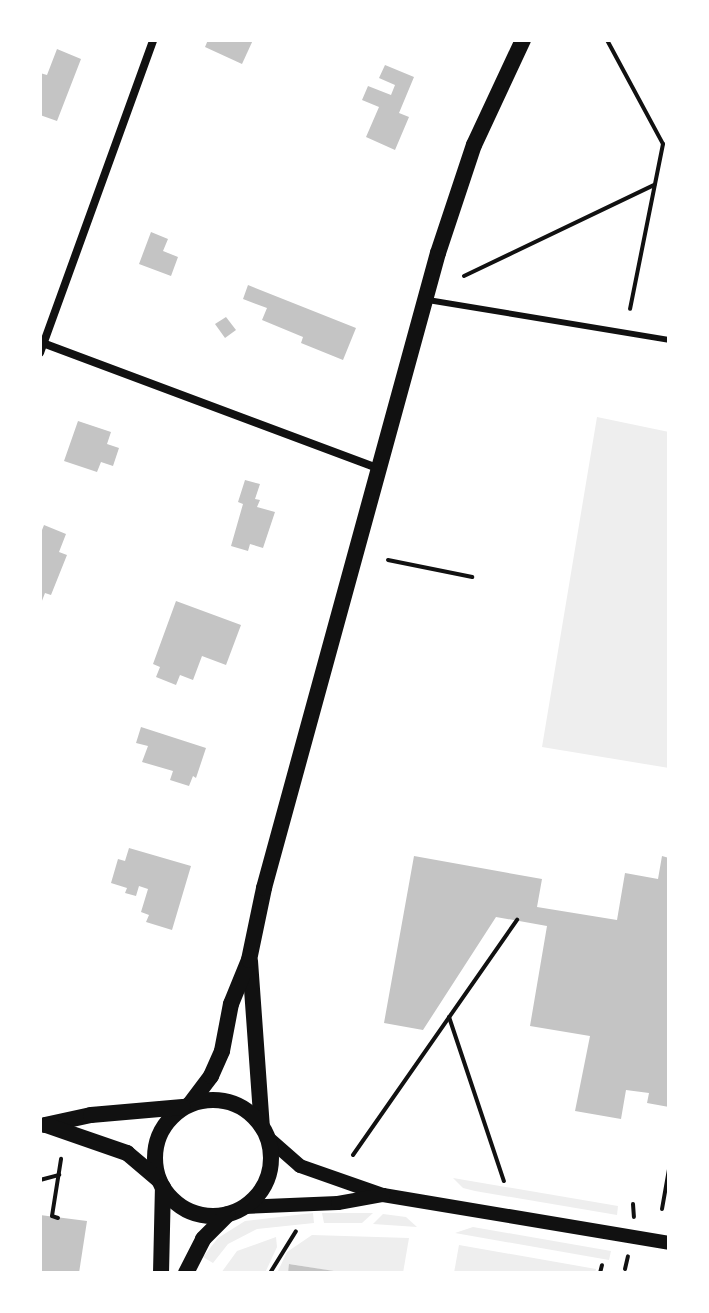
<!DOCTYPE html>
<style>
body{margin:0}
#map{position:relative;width:709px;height:1313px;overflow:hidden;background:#fff;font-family:Lato,sans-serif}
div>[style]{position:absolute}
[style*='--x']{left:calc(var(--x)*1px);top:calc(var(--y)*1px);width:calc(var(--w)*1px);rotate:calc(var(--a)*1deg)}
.green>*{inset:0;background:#eee}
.building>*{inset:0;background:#c4c4c4}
.path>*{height:4px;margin:-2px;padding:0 2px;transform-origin:2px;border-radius:2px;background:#111}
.service>*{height:6px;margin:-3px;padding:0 3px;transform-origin:3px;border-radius:3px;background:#111}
.minor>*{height:8px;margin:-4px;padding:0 4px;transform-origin:4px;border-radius:4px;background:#111}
.tertiary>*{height:14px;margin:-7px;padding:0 7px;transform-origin:7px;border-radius:7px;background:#111}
.secondary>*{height:16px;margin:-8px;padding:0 8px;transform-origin:8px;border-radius:8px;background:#111}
.secondary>.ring{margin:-8px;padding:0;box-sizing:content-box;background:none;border:16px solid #111;border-radius:50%}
span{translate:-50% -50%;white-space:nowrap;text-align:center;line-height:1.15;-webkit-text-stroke:7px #fff;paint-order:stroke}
.frame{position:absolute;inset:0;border:42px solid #fff;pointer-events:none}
</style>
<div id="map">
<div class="green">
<i style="clip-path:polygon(597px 417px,669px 432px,669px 768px,542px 747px)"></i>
<i style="clip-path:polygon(453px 1178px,618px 1206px,617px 1215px,475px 1191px,463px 1188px)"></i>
<i style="clip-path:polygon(313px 1213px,314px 1223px,257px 1229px,228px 1244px,213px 1263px,203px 1257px,218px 1238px,245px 1221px)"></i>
<i style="clip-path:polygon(322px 1213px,373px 1213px,362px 1223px,324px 1223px)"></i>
<i style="clip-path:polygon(383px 1214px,406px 1217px,417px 1227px,373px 1224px)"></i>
<i style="clip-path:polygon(473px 1227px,611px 1251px,609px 1260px,455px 1233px)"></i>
<i style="clip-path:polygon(312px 1235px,409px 1238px,403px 1273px,344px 1273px,290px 1264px,288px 1273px,277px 1273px,287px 1252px)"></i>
<i style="clip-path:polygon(276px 1237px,277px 1247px,265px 1273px,221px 1273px,237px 1251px)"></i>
<i style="clip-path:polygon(459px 1245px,596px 1269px,595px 1273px,454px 1273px)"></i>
</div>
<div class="building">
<i style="clip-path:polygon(208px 40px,253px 40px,242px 64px,205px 47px)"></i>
<i style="clip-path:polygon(57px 49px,81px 59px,57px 121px,40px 115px,40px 73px,47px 75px)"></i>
<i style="clip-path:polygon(385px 65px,414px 77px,399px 113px,409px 117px,395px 150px,366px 137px,379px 107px,362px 100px,368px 86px,391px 95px,395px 85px,379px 78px)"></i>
<i style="clip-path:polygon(151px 232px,168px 239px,163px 251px,178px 257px,171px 276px,139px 264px)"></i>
<i style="clip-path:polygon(248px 285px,356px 328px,343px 360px,301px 343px,303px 337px,262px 320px,267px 308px,243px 299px)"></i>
<i style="clip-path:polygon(226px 317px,236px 330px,225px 338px,215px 324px)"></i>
<i style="clip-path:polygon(78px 421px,111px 432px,107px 444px,119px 448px,113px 466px,101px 462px,97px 472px,64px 461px)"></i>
<i style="clip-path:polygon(245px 480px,260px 484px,255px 499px,260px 500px,257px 507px,275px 512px,263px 548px,250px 544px,248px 551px,231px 546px,243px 504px,238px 502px)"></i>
<i style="clip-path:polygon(44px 525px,66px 534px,59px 552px,67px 555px,51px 595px,45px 593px,40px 606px,40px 535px)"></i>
<i style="clip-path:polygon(176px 601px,241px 625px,226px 665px,202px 656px,193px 680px,180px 675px,176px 685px,156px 677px,160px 667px,153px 664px)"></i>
<i style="clip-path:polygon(141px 727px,206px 748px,196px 778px,193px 776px,189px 786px,170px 780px,173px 771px,142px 762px,148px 746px,136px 743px)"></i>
<i style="clip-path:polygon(129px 848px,191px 866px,172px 930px,146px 922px,149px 915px,141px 912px,148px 889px,139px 886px,136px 896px,125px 893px,127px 888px,111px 883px,118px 859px,125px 861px)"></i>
<i style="clip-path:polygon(414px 856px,542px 879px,537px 907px,617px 920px,625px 873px,658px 879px,662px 856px,669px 858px,669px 1107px,647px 1103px,649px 1093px,626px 1090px,621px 1119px,575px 1111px,590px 1036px,530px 1026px,547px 926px,496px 917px,423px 1030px,384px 1023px)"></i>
<i style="clip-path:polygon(40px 1215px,87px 1221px,79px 1273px,40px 1273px)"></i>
<i style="clip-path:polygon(289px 1264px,334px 1271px,334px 1273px,288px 1273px)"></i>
</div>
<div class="path">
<i style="--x:607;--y:40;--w:118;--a:61.7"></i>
<i style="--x:663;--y:144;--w:168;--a:101.3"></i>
<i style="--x:464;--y:276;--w:211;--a:-25.6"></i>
<i style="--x:388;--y:560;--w:86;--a:11.4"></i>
<i style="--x:449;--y:1017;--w:173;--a:71.5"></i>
<i style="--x:353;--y:1155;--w:287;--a:-55.1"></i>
<i style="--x:40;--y:1180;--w:20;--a:-15"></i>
<i style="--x:633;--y:1204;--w:13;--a:86"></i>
<i style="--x:662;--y:1209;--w:40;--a:-80"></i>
<i style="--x:58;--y:1218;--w:6;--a:-162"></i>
<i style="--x:52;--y:1216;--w:58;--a:-81"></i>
<i style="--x:625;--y:1269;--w:13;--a:-77"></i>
<i style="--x:270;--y:1273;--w:49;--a:-58.2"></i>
<i style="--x:600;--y:1273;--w:8;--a:-76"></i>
</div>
<div class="service">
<i style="--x:428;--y:300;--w:244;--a:9.4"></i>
</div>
<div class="minor">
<i style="--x:40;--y:342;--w:360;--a:20.5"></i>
<i style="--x:40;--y:353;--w:333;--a:-70.1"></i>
</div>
<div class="tertiary">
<i style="--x:267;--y:1137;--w:44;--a:41.3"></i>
<i style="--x:300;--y:1166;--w:88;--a:19.3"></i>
<i style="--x:383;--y:1195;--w:290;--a:9.5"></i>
<i style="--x:245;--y:1207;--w:93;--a:-2.5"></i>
<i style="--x:338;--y:1203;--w:46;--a:-10.1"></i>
</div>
<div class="secondary">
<i style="--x:250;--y:961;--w:166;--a:85.9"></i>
<i class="ring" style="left:155px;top:1100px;width:100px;height:100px"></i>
<i style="--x:190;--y:1104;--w:35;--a:-53"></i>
<i style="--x:211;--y:1076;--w:27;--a:-66"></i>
<i style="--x:222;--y:1051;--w:48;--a:-79.2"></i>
<i style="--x:231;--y:1004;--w:48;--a:-67.8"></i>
<i style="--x:249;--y:960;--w:74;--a:-78.2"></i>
<i style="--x:264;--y:888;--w:658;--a:-74.68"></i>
<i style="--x:438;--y:253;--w:114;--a:-71.6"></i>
<i style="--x:474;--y:145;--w:116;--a:-65"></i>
<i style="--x:45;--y:1125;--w:47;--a:-12.3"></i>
<i style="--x:91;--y:1115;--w:92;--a:-5"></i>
<i style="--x:46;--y:1125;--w:86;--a:19.1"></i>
<i style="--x:127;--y:1153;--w:42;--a:40.2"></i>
<i style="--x:161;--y:1273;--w:86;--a:-88.7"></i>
<i style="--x:186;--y:1273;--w:38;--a:-63"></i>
<i style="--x:203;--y:1239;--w:35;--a:-45"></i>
</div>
<div class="frame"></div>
</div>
